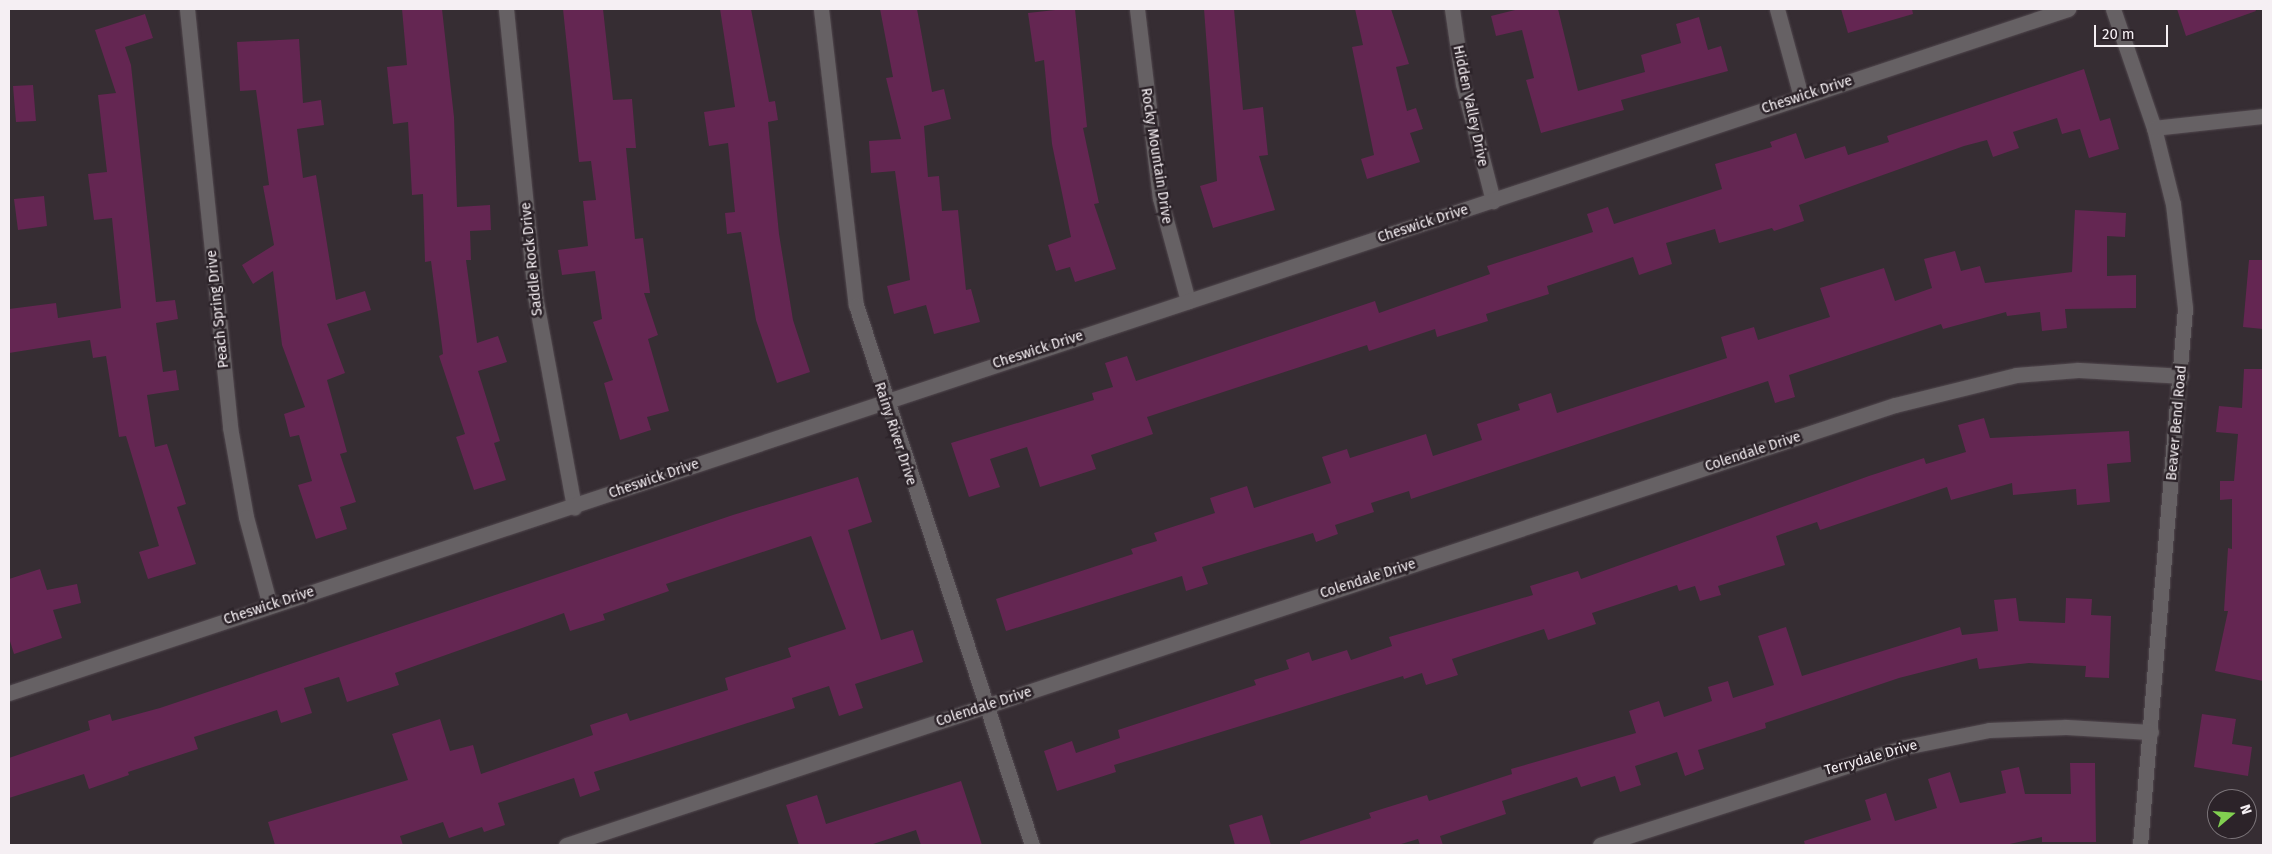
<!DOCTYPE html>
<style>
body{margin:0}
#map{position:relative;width:2272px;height:854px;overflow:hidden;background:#362d33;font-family:"Fira Sans",sans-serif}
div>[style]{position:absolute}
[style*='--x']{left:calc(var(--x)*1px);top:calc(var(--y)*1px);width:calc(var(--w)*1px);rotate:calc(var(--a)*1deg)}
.building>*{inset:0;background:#642652}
.roads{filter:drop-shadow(0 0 1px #51484e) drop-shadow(0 0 1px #51484e)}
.minor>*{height:15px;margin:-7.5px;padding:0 7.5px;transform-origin:7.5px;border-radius:7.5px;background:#666164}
span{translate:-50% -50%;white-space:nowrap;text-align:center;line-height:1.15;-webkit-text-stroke:5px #2c2329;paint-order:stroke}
.street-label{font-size:14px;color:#f5eff3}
.frame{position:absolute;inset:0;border:10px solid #f5eff3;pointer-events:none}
.north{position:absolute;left:2207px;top:789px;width:50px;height:50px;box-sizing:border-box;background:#2c2329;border:1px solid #7c757a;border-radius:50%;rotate:72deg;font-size:14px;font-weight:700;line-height:20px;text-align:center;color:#f5eff3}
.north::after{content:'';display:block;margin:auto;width:18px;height:22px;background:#81d050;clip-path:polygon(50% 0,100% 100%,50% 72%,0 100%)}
.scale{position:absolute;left:2094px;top:25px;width:74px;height:22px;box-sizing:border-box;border:2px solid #f5eff3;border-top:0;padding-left:6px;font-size:15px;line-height:18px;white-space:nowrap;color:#f5eff3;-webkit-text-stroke:4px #2c2329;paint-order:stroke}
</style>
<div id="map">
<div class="building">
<i style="clip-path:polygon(402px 9px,442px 9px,454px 117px,457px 207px,490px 205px,491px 230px,470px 231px,471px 260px,466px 260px,477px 343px,498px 336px,507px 362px,478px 371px,500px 441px,494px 443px,506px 480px,474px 490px,456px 437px,465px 434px,439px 356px,443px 354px,431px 261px,425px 262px,423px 194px,412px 195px,408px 122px,393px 124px,387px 67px,407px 65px)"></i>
<i style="clip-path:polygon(563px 9px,603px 9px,613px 100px,632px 99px,636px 148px,626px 148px,635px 239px,643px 238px,650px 293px,644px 293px,658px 335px,648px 339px,669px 411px,647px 417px,651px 430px,620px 440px,604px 383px,613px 380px,593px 322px,602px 319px,595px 271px,562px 275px,558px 250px,588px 246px,583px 201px,596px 200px,591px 161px,579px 162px)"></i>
<i style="clip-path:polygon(720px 9px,751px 9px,769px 102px,775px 101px,778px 120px,768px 122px,779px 234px,793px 320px,810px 372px,777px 383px,756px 320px,741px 232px,727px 234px,725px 213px,735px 212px,728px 143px,709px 146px,704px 112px,735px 107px)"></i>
<i style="clip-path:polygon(880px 9px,917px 9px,932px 92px,944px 89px,951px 119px,924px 126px,928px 177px,939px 176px,942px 211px,958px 210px,966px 290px,971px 289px,980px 322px,934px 334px,926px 305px,894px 314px,887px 286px,910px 280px,895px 171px,871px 173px,869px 141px,901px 139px,886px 78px,893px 77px)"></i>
<i style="clip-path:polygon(1064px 9px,1075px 9px,1087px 127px,1083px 128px,1099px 203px,1094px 204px,1116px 269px,1075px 282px,1070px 267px,1056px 271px,1048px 245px,1071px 237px,1052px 144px,1044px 60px,1035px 62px,1028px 13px)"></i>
<i style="clip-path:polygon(1204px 9px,1234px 9px,1243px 110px,1263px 107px,1268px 155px,1259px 156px,1275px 210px,1213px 228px,1200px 186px,1217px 181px)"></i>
<i style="clip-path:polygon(1355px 9px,1391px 9px,1409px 64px,1396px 67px,1407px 111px,1416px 108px,1423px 129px,1410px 133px,1420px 162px,1367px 179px,1361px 159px,1374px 155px,1352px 47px,1363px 45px)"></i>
<i style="clip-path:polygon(1519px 9px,1558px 9px,1578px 91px,1645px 72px,1641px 55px,1681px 43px,1676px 24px,1699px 17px,1708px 50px,1721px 46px,1728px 71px,1621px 100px,1624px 110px,1541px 133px,1526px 80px,1534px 78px,1522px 30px,1496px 36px,1491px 16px)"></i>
<i style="clip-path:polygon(1841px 9px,1912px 9px,1913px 14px,1848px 33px)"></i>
<i style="clip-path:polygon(2177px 9px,2255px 9px,2256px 11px,2186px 36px)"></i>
<i style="clip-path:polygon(145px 14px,153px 38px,125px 47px,131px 65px,156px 302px,175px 300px,178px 319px,156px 323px,163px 372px,176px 370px,179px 390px,147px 395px,155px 447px,167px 444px,186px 504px,177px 507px,196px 564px,148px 579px,139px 552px,159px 546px,126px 436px,119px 437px,106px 356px,93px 358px,90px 340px,9px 353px,9px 309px,56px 303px,58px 318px,121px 308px,112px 218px,94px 220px,88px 174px,107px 172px,98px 95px,116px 93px,95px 30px)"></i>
<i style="clip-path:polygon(299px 39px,303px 103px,321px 100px,324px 125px,297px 129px,303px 178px,316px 175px,336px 300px,365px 291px,371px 310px,327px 324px,345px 373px,327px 380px,347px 452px,340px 454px,356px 502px,340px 507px,347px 529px,316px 539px,298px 485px,312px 481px,299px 435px,290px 437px,284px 414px,305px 407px,282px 345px,273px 271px,253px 284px,242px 265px,274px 245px,263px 186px,269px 185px,256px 90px,240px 91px,237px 42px)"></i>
<i style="clip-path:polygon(2084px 69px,2100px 121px,2110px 118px,2119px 149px,2089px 158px,2080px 129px,2062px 134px,2057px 118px,2013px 132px,2019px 148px,1993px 157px,1987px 140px,1964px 146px,1799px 205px,1804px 221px,1774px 231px,1772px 228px,1719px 243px,1715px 229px,1666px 243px,1672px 264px,1639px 275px,1633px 257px,1547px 286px,1549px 294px,1486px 314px,1488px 321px,1437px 337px,1435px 329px,1369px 351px,1367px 345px,1147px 417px,1153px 434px,1091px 455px,1096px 469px,1040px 487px,1027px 447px,990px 459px,1000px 487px,969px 497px,951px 443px,1094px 400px,1092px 393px,1113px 387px,1105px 363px,1127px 356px,1136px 381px,1375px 301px,1379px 313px,1490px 274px,1487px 266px,1593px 232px,1587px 214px,1608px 207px,1614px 224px,1722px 189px,1715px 164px,1772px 147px,1770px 142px,1796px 133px,1805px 159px,1845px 146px,1848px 155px,1889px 142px,1887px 136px)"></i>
<i style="clip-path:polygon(33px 85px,36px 121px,16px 122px,13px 86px)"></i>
<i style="clip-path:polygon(44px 196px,47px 226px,18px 230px,14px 199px)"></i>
<i style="clip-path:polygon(2075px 210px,2126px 213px,2125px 237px,2107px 236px,2107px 276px,2136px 275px,2136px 308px,2065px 309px,2067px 328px,2042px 331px,2040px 312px,2007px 316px,2006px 312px,1943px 329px,1941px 324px,1789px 375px,1795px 397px,1775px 403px,1768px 381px,1411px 499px,1409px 491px,1371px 503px,1374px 512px,1335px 525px,1338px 534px,1316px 542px,1313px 533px,1202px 567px,1208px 584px,1186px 591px,1182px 576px,1006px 631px,996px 599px,1133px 554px,1131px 549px,1157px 541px,1154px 533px,1215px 513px,1210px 498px,1247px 486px,1254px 508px,1331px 483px,1322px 457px,1347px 449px,1350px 458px,1426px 434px,1433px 456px,1482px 440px,1477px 424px,1520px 410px,1518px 404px,1551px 393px,1557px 413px,1727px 358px,1721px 337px,1754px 327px,1758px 340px,1830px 317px,1820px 288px,1884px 268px,1895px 301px,1932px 288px,1924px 259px,1955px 251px,1961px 271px,1980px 266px,1985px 283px,2072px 272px)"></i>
<i style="clip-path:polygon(2249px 260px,2263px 260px,2263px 329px,2243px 327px)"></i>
<i style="clip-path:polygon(2244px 369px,2263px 369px,2263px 681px,2215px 671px,2228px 611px,2224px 611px,2228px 548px,2232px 549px,2232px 499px,2220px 500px,2220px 481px,2234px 481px,2238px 434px,2216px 432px,2219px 406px,2242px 408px)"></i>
<i style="clip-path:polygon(1984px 418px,1990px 438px,2129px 431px,2131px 462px,2107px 464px,2110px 502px,2077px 505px,2076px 489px,2013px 495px,2012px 483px,1951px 500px,1947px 487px,1820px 530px,1817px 522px,1776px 536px,1785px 565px,1718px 586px,1721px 595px,1700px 601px,1695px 586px,1679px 591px,1677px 585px,1592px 613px,1596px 624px,1548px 640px,1544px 629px,1452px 659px,1458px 675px,1426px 685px,1422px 673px,1404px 679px,1403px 676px,1114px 765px,1116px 772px,1057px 791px,1044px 751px,1072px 741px,1076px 753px,1120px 738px,1118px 730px,1256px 685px,1254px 680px,1289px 669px,1286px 660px,1309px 652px,1312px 661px,1347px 650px,1351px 660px,1392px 646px,1389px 637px,1533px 595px,1530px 586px,1578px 571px,1581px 579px,1869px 476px,1924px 458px,1926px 464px,1966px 452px,1958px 425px)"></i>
<i style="clip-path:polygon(858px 477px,872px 522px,848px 530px,881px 640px,913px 630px,923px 662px,855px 684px,863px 708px,839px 716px,829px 686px,792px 698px,795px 708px,594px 772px,600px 790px,580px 797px,574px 778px,498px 803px,505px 825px,484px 832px,482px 827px,449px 838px,443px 822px,400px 836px,403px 845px,275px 845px,268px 822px,408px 780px,392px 734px,440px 719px,450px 751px,473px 745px,481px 774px,593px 735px,590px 725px,627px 713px,630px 721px,728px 690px,725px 678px,791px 657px,788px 648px,846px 629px,811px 536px,666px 584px,669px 591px,603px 614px,605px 620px,570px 631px,564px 613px,395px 673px,399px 685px,347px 702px,339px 677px,304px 688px,312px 713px,281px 723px,277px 710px,194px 737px,198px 749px,128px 772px,129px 775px,89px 789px,84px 774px,9px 798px,9px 758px,90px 730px,88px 721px,110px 714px,112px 721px,160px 708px,733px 515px)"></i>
<i style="clip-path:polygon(40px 569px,47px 590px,77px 584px,81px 603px,53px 610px,62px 638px,14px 654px,9px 638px,9px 579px)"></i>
<i style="clip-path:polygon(2016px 598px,2019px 621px,2065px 623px,2066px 598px,2092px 599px,2091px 615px,2111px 616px,2109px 678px,2085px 677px,2086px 666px,2029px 663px,1979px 669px,1977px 658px,1899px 678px,1765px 723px,1766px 728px,1698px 750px,1704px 769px,1685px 776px,1677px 752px,1635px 766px,1641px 785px,1620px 792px,1615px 776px,1581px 787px,1577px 777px,1502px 801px,1506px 814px,1440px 836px,1443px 845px,1420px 845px,1418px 839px,1398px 845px,1300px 845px,1300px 841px,1371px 818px,1369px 813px,1427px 795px,1429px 801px,1512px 774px,1511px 769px,1636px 733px,1629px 711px,1659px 701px,1664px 717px,1712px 701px,1708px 687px,1728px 681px,1733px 698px,1774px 685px,1758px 636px,1786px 627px,1802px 676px,1960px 627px,1962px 635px,1998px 631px,1994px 600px)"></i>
<i style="clip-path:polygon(2202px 714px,2236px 719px,2232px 744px,2252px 747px,2248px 776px,2194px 767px)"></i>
<i style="clip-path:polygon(2070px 763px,2095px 763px,2096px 842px,2042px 842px,2042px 837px,2005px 845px,1805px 845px,1804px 841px,1871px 820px,1865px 800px,1886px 793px,1895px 821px,1937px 808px,1928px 779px,1950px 772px,1960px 803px,2006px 793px,2001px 771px,2019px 767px,2025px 794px,2071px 794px)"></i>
<i style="clip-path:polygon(961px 781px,982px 845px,921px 845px,916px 830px,870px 845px,799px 845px,786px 805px,817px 795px,826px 824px)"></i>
<i style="clip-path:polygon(1262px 815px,1271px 845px,1235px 845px,1229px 825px)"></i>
</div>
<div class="roads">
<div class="minor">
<i style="--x:187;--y:9;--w:420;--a:84.1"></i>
<i style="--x:230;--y:427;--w:91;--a:79.9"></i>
<i style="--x:246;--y:517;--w:92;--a:74.9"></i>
<i style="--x:506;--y:9;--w:288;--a:84.2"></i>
<i style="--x:535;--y:296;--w:215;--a:79.5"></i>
<i style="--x:821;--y:9;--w:298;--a:83.3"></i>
<i style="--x:856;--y:305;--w:568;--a:71.95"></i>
<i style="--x:1137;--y:9;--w:190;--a:83.1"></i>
<i style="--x:1160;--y:198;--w:107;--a:74.8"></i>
<i style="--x:1452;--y:9;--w:76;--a:81.7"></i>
<i style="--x:1463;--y:84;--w:121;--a:75.6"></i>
<i style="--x:1777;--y:9;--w:91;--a:74.7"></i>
<i style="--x:2113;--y:9;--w:126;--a:71"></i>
<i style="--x:2154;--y:128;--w:78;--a:76"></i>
<i style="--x:2173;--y:204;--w:105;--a:83.4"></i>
<i style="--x:2185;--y:308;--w:539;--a:94.79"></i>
<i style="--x:2154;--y:128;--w:110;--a:-6.3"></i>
<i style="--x:9;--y:693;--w:2170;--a:-18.38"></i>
<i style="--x:566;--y:845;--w:1400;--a:-18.32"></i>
<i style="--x:1895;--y:405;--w:125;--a:-13.9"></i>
<i style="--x:2016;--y:375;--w:62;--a:-4.6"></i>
<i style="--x:2078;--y:370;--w:103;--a:3.3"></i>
<i style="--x:1600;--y:845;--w:320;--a:-17.8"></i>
<i style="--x:1905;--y:747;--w:86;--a:-11.4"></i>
<i style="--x:1989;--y:730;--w:77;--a:-2.2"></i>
<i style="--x:2066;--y:727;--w:85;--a:3.4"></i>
</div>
</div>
<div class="street-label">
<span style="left:1807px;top:95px;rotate:-18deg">Cheswick Drive</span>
<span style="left:1470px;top:106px;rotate:78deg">Hidden Valley Drive</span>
<span style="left:1156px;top:156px;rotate:81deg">Rocky Mountain Drive</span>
<span style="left:1423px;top:224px;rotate:-18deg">Cheswick Drive</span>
<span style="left:532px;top:259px;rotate:-96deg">Saddle Rock Drive</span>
<span style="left:218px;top:309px;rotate:-96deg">Peach Spring Drive</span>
<span style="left:1038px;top:350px;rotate:-18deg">Cheswick Drive</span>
<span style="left:2177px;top:423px;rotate:-85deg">Beaver Bend Road</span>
<span style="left:895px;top:434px;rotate:72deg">Rainy River Drive</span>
<span style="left:1753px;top:452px;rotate:-18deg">Colendale Drive</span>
<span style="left:654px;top:479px;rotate:-19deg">Cheswick Drive</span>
<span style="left:1368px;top:579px;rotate:-18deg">Colendale Drive</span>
<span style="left:269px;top:606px;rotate:-18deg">Cheswick Drive</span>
<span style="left:984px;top:707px;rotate:-18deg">Colendale Drive</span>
<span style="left:1871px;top:758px;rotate:-16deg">Terrydale Drive</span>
</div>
<div class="frame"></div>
<div class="north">N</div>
<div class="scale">20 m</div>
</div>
